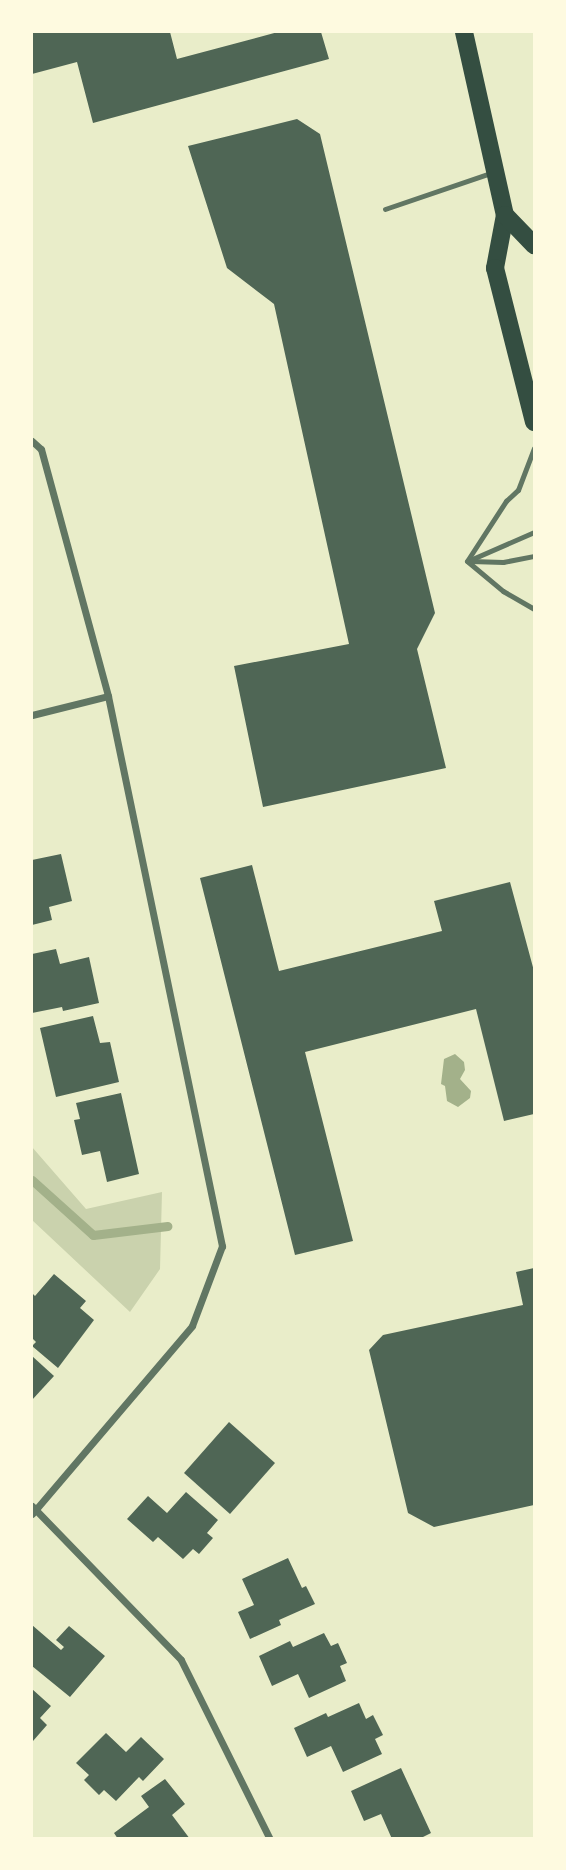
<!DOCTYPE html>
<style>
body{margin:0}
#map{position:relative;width:566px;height:1870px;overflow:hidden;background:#e9edc9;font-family:"IBM Plex Sans",sans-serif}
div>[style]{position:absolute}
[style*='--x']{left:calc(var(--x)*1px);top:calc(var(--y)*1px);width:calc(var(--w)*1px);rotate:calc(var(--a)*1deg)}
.green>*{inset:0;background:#cad2ad}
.water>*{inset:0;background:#a3b18a}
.stream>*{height:9px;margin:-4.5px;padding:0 4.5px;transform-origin:4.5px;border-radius:4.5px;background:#a3b18a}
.building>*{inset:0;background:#4f6655}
.service>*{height:5px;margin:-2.5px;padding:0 2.5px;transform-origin:2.5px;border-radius:2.5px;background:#617663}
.minor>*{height:7px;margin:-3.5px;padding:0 3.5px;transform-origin:3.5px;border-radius:3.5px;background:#617663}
.primary>*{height:18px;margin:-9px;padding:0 9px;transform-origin:9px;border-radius:9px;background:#344e41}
span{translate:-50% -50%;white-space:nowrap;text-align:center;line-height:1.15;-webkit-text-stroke:7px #fefae0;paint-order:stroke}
.frame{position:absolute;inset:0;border:33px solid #fefae0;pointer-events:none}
</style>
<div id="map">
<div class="green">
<i style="clip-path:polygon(32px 1147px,86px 1209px,162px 1192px,160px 1269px,130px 1312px,32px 1220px)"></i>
</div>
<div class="water">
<i style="clip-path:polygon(455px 1054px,464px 1062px,465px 1070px,460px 1079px,471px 1091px,470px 1098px,458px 1107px,447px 1101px,445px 1086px,441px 1084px,444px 1059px)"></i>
</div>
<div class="stream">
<i style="--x:32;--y:1180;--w:82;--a:42"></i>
<i style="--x:93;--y:1235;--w:75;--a:-6.9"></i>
</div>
<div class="building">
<i style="clip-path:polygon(32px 32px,170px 32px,177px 59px,278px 32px,321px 32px,329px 59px,93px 123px,77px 62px,32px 74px)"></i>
<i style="clip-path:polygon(297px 119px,320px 134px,435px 613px,417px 649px,446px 768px,263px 807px,234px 666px,349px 644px,274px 304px,227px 268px,188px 146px)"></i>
<i style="clip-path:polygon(61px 854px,72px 901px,49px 907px,52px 920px,32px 925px,32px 860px)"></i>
<i style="clip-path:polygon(252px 865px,279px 971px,442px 931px,434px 901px,510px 882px,534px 971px,534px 1114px,504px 1121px,476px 1009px,305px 1052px,353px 1241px,295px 1255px,200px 878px)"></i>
<i style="clip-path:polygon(56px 949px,60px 964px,89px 957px,99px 1003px,63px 1011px,62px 1007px,32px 1013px,32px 954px)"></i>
<i style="clip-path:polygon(93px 1016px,100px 1043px,110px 1042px,119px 1082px,56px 1097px,40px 1028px)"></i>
<i style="clip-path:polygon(121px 1093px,139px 1174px,107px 1182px,100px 1151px,82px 1155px,74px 1120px,80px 1119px,76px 1103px)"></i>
<i style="clip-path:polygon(534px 1268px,534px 1505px,434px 1527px,408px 1513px,369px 1350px,383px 1335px,523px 1305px,516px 1272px)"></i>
<i style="clip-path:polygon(54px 1274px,86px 1301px,80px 1308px,94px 1320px,58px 1368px,32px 1346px,36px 1342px,32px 1338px,32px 1293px,35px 1296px)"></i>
<i style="clip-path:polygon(32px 1356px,54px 1376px,32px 1400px)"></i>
<i style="clip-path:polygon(229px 1422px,275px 1463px,230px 1514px,184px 1473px)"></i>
<i style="clip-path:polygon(186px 1492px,218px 1520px,207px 1533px,213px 1538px,199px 1554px,193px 1549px,183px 1559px,158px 1537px,153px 1542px,127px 1519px,148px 1496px,167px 1513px)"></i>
<i style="clip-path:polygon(288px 1558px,302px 1588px,306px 1586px,315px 1604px,279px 1620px,281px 1625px,250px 1639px,238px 1612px,254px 1605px,242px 1579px)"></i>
<i style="clip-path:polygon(32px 1625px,61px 1650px,64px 1647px,56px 1640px,69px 1626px,105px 1656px,70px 1697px,32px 1666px)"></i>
<i style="clip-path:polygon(324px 1633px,331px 1646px,338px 1643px,347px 1663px,340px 1666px,346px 1681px,309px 1698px,298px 1674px,272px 1686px,259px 1656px,290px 1641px,293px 1647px)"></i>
<i style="clip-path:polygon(32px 1689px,51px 1706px,40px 1718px,47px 1725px,33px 1741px)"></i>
<i style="clip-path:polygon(359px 1703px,366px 1719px,373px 1715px,383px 1735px,375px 1739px,382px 1754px,343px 1772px,331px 1746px,307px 1757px,294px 1728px,326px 1713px,328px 1717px)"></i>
<i style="clip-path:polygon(106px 1733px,126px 1752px,141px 1737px,164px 1759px,143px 1781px,139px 1777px,116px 1801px,104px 1790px,99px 1795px,84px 1780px,89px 1775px,76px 1763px)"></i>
<i style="clip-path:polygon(401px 1768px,431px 1833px,419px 1839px,392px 1839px,381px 1814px,364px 1821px,351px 1791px)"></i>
<i style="clip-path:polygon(165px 1779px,185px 1804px,172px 1815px,190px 1839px,118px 1839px,114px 1833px,149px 1807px,141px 1796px)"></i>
</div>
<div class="service">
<i style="--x:385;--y:209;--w:112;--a:-18.8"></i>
<i style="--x:470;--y:560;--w:70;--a:-23.6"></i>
<i style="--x:467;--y:561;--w:72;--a:-57"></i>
<i style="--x:506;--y:501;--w:16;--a:-43"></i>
<i style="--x:518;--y:490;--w:45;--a:-69.1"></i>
<i style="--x:467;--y:561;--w:47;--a:39.8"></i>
<i style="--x:503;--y:591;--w:36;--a:30"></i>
<i style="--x:471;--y:561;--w:32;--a:2"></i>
<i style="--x:503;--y:562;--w:32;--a:-11"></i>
</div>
<div class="minor">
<i style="--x:32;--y:441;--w:12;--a:42"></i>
<i style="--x:41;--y:449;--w:256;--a:74.8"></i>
<i style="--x:108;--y:696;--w:562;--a:78.29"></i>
<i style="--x:222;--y:1246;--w:85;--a:110.6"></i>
<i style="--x:192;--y:1326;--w:247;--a:130.4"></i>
<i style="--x:32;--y:715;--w:78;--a:-14"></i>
<i style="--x:32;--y:1506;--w:214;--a:45.9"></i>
<i style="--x:181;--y:1660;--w:200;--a:63.6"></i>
</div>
<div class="primary">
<i style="--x:464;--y:32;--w:188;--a:77.4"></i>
<i style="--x:505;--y:215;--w:54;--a:100.7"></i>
<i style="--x:495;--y:268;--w:159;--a:75.8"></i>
<i style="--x:505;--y:215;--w:42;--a:46"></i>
</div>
<div class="frame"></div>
</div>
